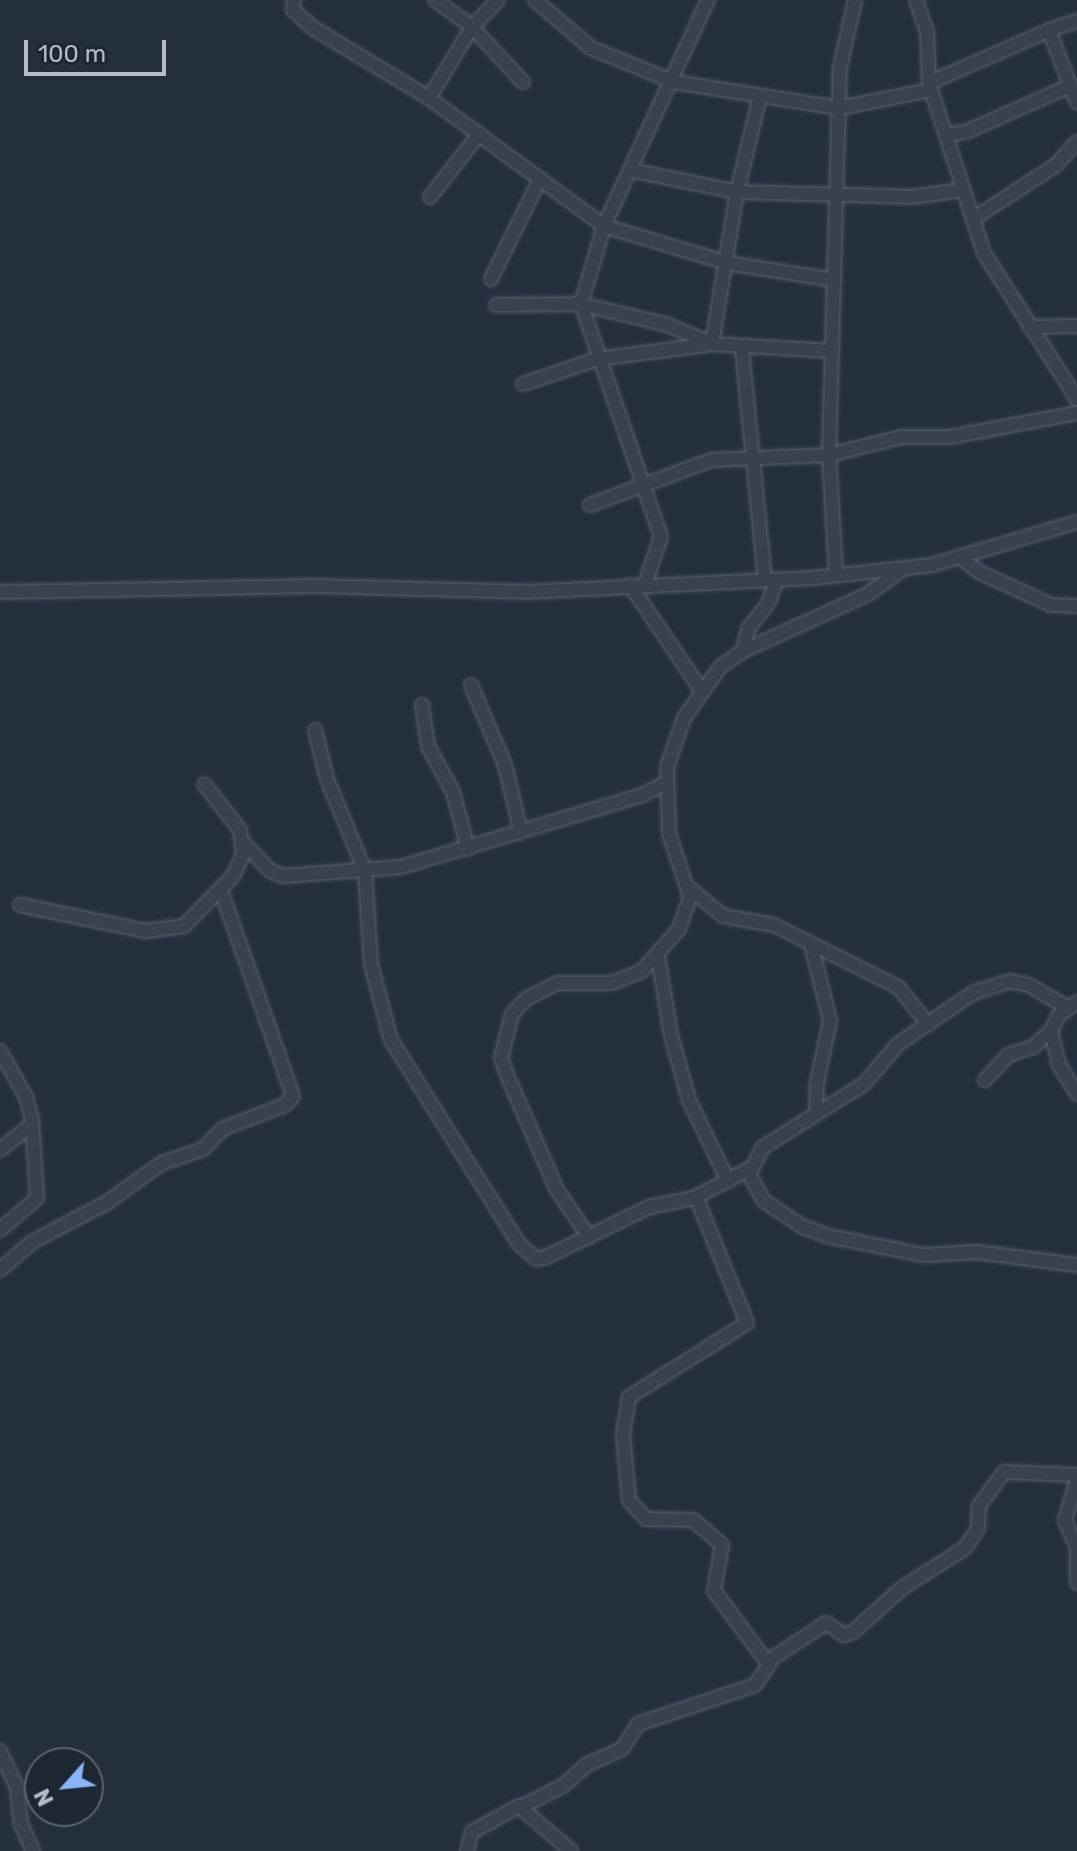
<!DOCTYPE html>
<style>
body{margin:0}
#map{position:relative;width:1077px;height:1851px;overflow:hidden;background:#242f3e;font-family:Rubik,sans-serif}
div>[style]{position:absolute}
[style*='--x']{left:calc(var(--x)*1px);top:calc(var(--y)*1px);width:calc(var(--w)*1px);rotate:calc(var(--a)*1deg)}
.roads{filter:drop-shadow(0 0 2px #565f6c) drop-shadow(0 0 2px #565f6c)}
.minor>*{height:12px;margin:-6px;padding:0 6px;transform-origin:6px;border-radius:6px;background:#38414e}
span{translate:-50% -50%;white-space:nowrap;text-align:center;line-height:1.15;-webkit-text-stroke:7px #1d2633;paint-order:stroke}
.north{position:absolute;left:24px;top:1747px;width:80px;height:80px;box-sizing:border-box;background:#1d2633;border:2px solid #59626f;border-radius:50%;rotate:243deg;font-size:22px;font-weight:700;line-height:32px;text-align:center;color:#b4bcc9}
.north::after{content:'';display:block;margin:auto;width:28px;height:36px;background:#8ab4f8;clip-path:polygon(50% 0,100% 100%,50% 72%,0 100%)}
.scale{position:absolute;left:24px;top:40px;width:142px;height:36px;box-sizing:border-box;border:4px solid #b4bcc9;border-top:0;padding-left:10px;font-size:24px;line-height:28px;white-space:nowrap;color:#b4bcc9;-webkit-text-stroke:6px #1d2633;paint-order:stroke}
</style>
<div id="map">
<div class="roads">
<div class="minor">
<i style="--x:294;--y:0;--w:10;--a:96"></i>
<i style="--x:293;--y:10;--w:27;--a:42"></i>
<i style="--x:313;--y:28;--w:135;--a:31.1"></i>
<i style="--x:429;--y:98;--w:83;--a:-58.8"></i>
<i style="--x:472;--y:27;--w:37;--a:-46"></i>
<i style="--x:435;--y:0;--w:46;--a:36.1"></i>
<i style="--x:472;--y:27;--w:75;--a:47.2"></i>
<i style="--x:535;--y:0;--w:74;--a:40.6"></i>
<i style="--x:591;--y:48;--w:90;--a:22.3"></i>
<i style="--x:674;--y:82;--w:167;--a:9"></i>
<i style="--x:839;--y:108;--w:94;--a:-11.1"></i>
<i style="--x:916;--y:0;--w:34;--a:71"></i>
<i style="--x:927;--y:32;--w:51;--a:87.8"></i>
<i style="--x:929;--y:83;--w:179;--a:72.1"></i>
<i style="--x:984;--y:253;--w:173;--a:57.5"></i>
<i style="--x:1077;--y:21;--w:29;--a:162"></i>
<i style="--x:1049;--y:30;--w:78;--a:69"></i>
<i style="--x:929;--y:83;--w:127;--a:-23.7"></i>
<i style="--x:429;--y:98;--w:217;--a:36.2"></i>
<i style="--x:604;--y:226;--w:128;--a:16.7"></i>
<i style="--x:727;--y:263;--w:108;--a:9"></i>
<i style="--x:946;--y:135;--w:20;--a:-9"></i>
<i style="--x:966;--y:132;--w:114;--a:-23.9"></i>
<i style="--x:630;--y:170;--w:109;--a:11.6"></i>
<i style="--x:737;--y:192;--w:174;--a:1.6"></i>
<i style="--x:911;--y:197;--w:52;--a:-7.7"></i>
<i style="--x:430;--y:197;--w:80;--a:-52.1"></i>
<i style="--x:973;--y:219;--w:99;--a:-33"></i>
<i style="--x:1056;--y:165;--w:31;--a:-48"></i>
<i style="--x:491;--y:279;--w:111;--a:-63.9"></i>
<i style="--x:496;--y:305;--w:85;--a:-0.7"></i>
<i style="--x:581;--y:304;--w:89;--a:13.6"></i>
<i style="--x:668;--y:325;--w:48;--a:23.4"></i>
<i style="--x:712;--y:344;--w:154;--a:-80.7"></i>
<i style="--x:737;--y:192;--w:99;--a:-76.5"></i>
<i style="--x:1030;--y:327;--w:47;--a:-1.2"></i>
<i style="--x:742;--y:349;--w:231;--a:84.3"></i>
<i style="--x:523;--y:384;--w:78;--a:-18.7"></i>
<i style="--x:597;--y:359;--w:116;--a:-7.4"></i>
<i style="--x:712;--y:344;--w:120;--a:3.3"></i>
<i style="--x:590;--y:505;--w:129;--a:-20.4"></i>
<i style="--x:711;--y:460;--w:118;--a:-2.4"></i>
<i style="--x:829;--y:455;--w:74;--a:-14"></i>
<i style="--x:901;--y:437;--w:49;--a:0"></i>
<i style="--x:950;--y:437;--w:129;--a:-10.7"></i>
<i style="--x:959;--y:556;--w:26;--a:39"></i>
<i style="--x:979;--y:572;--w:79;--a:24.6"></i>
<i style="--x:1051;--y:605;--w:26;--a:2"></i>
<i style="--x:836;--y:575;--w:120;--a:-93.3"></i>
<i style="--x:829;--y:455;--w:387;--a:-88.4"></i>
<i style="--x:840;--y:68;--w:70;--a:-77.6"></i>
<i style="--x:645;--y:584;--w:50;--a:-71.2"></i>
<i style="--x:661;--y:537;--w:246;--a:-108.9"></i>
<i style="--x:581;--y:304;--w:81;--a:-73.6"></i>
<i style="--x:604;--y:226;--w:249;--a:-65.3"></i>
<i style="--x:630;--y:585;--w:127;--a:55.9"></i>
<i style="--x:0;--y:592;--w:315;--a:-1.1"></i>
<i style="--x:315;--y:586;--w:210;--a:1.6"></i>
<i style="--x:525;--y:592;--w:288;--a:-2.8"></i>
<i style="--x:813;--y:578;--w:120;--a:-6.2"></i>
<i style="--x:932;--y:565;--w:151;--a:-16.5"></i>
<i style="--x:743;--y:651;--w:23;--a:-77"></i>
<i style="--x:748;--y:629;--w:34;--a:-52"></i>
<i style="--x:769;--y:602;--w:24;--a:-71"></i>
<i style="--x:471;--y:685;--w:87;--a:67"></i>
<i style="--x:505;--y:765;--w:69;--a:76.6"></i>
<i style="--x:422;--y:705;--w:41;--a:81.7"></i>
<i style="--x:428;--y:746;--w:52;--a:61.5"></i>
<i style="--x:453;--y:792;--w:59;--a:75.3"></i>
<i style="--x:315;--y:730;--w:50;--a:76.2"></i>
<i style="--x:327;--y:779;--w:100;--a:67.6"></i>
<i style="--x:365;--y:871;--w:93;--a:86.3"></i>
<i style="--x:371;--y:964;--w:79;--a:75.3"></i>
<i style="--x:391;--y:1040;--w:241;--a:57.9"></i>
<i style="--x:519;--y:1244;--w:23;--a:41"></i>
<i style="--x:536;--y:1259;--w:8;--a:-7"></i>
<i style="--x:544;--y:1258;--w:117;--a:-25.9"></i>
<i style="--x:649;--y:1207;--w:46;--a:-11.3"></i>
<i style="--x:694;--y:1198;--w:62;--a:-27.8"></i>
<i style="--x:244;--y:843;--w:37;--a:47"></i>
<i style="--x:269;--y:870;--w:15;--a:23"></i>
<i style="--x:283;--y:876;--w:118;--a:-4.4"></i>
<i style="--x:401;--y:867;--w:252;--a:-16.6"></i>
<i style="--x:642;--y:795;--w:28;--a:-27"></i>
<i style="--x:688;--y:887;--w:45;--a:39.6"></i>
<i style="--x:723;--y:916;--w:52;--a:10"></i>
<i style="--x:774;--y:925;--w:139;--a:26.6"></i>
<i style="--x:898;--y:987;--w:48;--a:51"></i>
<i style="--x:20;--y:905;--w:128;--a:11.7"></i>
<i style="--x:145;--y:931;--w:39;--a:-7"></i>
<i style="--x:184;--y:926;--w:70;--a:-45.6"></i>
<i style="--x:233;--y:876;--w:23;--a:-65"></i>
<i style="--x:243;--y:855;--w:25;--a:-97"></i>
<i style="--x:240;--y:830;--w:58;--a:-128"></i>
<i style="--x:812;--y:948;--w:75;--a:76.1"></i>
<i style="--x:830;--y:1021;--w:62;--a:102"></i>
<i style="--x:817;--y:1082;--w:29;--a:92"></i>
<i style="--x:658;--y:956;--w:80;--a:80.7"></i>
<i style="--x:671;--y:1035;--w:67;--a:74.5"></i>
<i style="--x:689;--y:1100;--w:90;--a:64.3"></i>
<i style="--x:1077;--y:1002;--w:22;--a:144"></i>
<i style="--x:1059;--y:1015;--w:18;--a:117"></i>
<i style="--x:1051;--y:1031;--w:35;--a:77"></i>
<i style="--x:1059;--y:1065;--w:34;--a:58"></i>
<i style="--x:1068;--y:1008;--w:45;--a:-149.5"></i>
<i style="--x:1029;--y:985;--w:19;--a:-168"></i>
<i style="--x:1010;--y:981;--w:39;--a:162"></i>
<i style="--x:973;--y:993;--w:91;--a:145.8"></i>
<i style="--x:898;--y:1044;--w:52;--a:130.4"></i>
<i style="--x:864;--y:1084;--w:119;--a:148"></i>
<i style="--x:763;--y:1147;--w:30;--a:117"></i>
<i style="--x:749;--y:1174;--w:31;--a:61"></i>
<i style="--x:764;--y:1201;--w:47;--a:33.7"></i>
<i style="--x:803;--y:1227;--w:27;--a:20"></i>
<i style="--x:828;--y:1236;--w:98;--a:11.2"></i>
<i style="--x:924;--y:1255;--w:53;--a:-3.2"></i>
<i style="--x:977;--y:1252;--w:101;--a:7.4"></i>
<i style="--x:0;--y:1051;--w:53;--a:60.5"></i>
<i style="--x:26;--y:1097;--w:23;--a:75"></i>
<i style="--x:32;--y:1119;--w:79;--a:86.4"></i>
<i style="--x:37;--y:1198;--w:49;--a:139.1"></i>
<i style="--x:985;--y:1080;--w:34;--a:-47"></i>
<i style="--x:1008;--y:1055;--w:26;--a:-18"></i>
<i style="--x:1033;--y:1047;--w:25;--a:-42"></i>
<i style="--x:0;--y:1150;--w:41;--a:-39.1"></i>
<i style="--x:589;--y:1237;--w:57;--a:-124.2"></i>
<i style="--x:557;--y:1190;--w:125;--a:-113.5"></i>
<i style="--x:507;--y:1075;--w:18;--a:-109"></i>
<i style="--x:501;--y:1058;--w:45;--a:-76"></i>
<i style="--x:512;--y:1014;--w:21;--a:-47"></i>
<i style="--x:526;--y:999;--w:36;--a:-27"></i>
<i style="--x:558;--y:983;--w:54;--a:0"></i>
<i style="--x:612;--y:983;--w:32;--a:-22"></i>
<i style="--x:642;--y:971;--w:56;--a:-48.6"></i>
<i style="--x:679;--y:929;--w:34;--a:-71"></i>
<i style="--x:690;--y:897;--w:67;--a:-108.2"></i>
<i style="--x:669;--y:833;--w:66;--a:-91.7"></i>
<i style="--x:667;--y:767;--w:52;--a:-70.9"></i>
<i style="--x:684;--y:718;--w:64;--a:-54.6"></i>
<i style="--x:721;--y:666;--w:27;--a:-34"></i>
<i style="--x:743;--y:651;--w:137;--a:-24.5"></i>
<i style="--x:868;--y:594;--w:43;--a:-35.5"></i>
<i style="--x:0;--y:1270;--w:43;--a:-41.2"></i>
<i style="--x:32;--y:1242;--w:84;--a:-27.8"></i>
<i style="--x:106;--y:1203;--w:69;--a:-35.5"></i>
<i style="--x:162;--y:1163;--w:43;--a:-18.9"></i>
<i style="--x:203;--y:1149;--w:28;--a:-46"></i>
<i style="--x:222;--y:1129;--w:67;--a:-20.9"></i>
<i style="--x:285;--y:1105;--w:12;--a:-48"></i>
<i style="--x:293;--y:1096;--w:218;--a:-109.3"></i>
<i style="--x:1077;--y:1480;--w:42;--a:106.7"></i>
<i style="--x:1065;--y:1520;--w:30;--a:67"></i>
<i style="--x:1077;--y:1548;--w:35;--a:90"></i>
<i style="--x:768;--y:1661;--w:69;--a:-33.2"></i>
<i style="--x:826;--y:1623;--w:22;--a:34"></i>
<i style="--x:844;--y:1635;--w:9;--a:-18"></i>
<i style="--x:853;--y:1632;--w:66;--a:-41.9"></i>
<i style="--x:902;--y:1588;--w:75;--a:-32.4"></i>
<i style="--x:965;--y:1548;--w:23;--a:-56"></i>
<i style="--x:978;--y:1529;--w:23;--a:-88"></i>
<i style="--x:979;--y:1506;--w:42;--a:-53.7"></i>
<i style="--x:1004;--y:1472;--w:73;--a:2.4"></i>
<i style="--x:0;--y:1751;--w:41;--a:65.3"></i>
<i style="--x:17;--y:1788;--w:36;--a:84"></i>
<i style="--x:21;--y:1824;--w:30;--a:66"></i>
<i style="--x:523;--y:1806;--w:46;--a:-27.1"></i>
<i style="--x:564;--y:1785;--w:30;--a:-42"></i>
<i style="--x:586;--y:1765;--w:39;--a:-24"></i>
<i style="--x:622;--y:1749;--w:30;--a:-57"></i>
<i style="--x:638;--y:1724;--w:123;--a:-18.4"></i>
<i style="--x:755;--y:1685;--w:24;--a:-55"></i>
<i style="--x:769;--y:1665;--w:92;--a:-126.6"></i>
<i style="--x:714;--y:1591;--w:47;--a:-80.1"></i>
<i style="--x:722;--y:1545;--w:38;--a:-139"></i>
<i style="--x:693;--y:1520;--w:47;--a:-178.8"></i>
<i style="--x:646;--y:1519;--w:25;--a:-132"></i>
<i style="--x:629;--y:1500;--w:65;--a:-95.3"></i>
<i style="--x:623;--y:1435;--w:38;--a:-81"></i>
<i style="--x:629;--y:1397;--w:139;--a:-32.1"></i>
<i style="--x:747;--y:1323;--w:136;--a:-112"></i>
<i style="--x:467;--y:1851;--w:20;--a:-75"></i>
<i style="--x:472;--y:1832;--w:54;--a:-29"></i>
<i style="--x:519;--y:1806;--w:69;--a:40.9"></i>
</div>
</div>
<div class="north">N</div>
<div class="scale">100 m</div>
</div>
